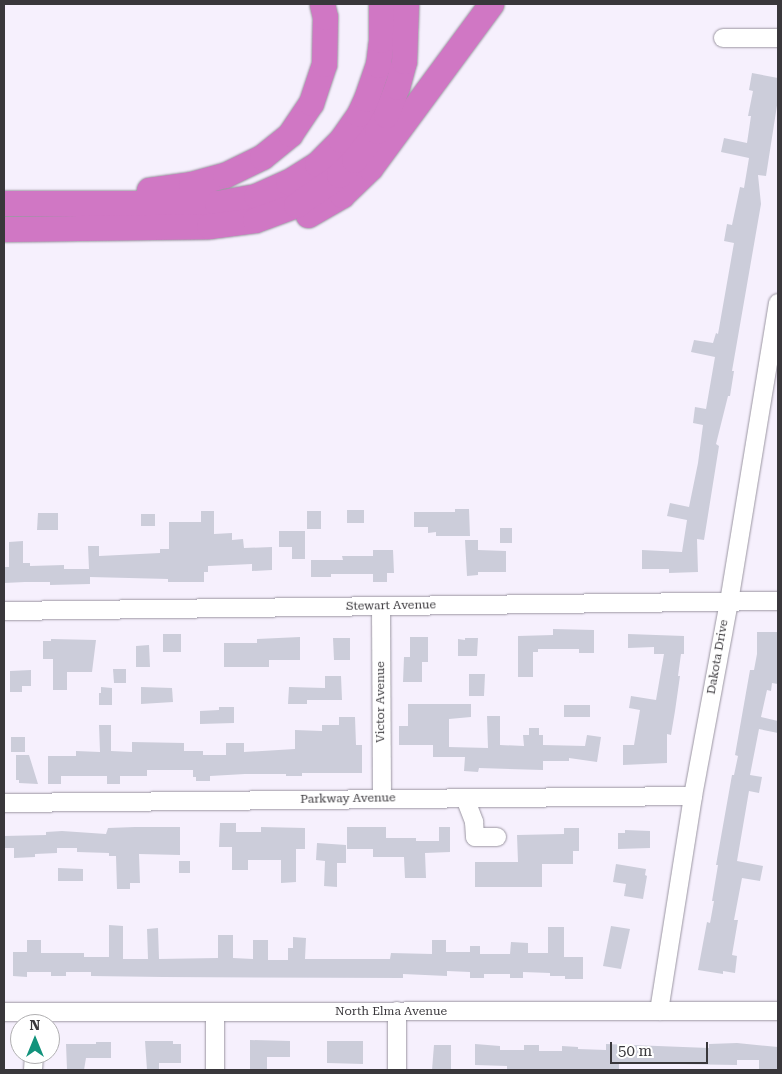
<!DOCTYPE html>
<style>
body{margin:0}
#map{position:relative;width:782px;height:1074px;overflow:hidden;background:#f6f0fd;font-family:"Roboto Serif",serif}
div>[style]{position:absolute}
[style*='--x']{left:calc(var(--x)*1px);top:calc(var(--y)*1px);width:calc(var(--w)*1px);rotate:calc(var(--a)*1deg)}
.building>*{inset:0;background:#cccdda}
.roads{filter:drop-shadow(0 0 1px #9b96a2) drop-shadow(0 0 1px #9b96a2)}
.minor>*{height:18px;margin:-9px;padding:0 9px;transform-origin:9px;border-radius:9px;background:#fff}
.highway>*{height:25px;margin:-12.5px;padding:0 12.5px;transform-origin:12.5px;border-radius:12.5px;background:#d077c4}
span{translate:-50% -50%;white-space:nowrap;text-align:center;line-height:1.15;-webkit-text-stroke:4px #fff;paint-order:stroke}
.street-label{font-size:12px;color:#39373b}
.frame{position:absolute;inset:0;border:5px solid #39373b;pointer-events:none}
.north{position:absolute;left:10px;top:1014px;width:50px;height:50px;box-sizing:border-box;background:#fff;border:1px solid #b0afb1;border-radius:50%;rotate:0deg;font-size:14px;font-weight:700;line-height:20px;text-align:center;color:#39373b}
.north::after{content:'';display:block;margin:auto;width:18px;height:22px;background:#12937c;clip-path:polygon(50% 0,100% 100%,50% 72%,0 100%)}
.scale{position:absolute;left:610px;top:1042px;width:98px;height:22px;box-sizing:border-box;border:2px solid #39373b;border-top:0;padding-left:6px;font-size:15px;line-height:18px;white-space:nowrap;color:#39373b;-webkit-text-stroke:4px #fff;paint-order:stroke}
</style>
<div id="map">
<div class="building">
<i style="clip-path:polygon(752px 73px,778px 78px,778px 99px,766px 176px,758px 175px,761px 204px,732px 371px,734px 371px,730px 396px,728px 396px,716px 444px,719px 446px,704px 540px,697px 539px,698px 572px,669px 573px,669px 569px,642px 569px,642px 550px,682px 552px,687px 520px,667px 516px,670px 503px,689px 507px,698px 463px,703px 425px,693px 423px,695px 407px,706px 409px,715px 357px,691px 352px,694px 340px,713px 343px,716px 333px,718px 334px,734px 243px,724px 241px,727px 224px,732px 225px,740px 187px,744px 188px,749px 158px,721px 152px,724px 138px,747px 143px,751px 116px,748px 116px,753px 91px,749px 90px)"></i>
<i style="clip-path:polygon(455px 509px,469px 509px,470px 536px,436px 536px,436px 532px,428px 533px,428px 527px,414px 527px,414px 512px,455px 512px)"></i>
<i style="clip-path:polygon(347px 510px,364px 510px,364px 523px,347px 523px)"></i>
<i style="clip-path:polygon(201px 511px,214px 511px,214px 534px,232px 533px,232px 540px,243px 539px,244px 548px,272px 547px,272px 570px,252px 571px,252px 564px,208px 566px,208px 572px,204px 572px,204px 582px,168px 582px,168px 579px,90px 577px,90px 584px,50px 585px,50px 582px,25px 582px,4px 583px,4px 567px,9px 567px,9px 542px,23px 541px,23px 563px,30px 563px,30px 566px,64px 565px,64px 569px,89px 569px,88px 546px,99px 546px,99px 556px,160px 553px,160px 549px,169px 549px,169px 522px,201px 522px)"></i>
<i style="clip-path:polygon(307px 511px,321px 511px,321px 529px,307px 529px)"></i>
<i style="clip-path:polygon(38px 513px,58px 513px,58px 530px,37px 530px)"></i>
<i style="clip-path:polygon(141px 514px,155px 514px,155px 526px,141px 526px)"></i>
<i style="clip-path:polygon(500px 528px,512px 528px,512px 543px,500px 543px)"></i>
<i style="clip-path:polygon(279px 531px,305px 531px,305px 559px,292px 559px,292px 547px,279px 547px)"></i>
<i style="clip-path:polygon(465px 540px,478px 540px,478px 550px,506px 551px,506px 572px,478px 572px,478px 575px,467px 576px)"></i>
<i style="clip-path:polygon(373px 550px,393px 550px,394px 573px,387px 573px,387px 582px,373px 582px,373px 574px,331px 574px,331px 577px,311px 577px,311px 560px,343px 560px,342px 556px,373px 556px)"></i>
<i style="clip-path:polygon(553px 629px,594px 630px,594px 653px,579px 653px,579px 649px,538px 649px,538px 652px,533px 652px,533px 677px,518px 677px,518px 636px,553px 635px)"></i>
<i style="clip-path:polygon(757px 632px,778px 632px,778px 684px,772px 683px,771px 691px,767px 690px,761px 717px,778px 721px,778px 733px,759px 729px,750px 775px,762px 777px,759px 793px,749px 791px,737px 861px,763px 866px,760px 881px,742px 878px,734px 920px,738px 920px,732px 955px,737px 956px,735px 973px,723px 971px,723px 974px,698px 970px,707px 922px,710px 923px,714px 901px,712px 901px,718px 865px,716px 865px,732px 775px,734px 775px,738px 756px,735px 755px,750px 670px,754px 670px,757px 654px)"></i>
<i style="clip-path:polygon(163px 634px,181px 634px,181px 652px,163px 652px)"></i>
<i style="clip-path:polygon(628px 634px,684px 636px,684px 654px,681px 654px,678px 676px,680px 676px,675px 711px,671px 735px,667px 734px,667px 763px,623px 765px,623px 745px,634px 745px,640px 710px,629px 708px,631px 696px,656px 700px,664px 654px,654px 654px,654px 647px,628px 648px)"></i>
<i style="clip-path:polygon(300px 637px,300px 660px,269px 660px,269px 667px,224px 667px,224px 643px,257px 643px,257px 639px)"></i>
<i style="clip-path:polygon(410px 637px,428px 637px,428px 662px,422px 662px,422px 682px,403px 682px,404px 657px,410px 657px)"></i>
<i style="clip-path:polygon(333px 638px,350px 638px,350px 660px,334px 660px)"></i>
<i style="clip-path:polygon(465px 638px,478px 638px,477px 656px,458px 656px,458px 639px,465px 640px)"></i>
<i style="clip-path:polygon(51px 639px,96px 640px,92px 672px,67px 672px,67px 690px,53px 690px,53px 659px,43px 659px,43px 641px,51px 641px)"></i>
<i style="clip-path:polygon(149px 645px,150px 667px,136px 667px,136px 646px)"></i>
<i style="clip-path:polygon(113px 669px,126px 669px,126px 683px,114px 683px)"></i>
<i style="clip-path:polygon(31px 670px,31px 686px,22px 686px,22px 692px,10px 692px,10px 671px)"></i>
<i style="clip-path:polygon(469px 674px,485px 674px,484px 696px,469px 696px)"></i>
<i style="clip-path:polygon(325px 676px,341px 676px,342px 700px,307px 700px,307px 704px,288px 704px,289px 687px,325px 688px)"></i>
<i style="clip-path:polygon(101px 687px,112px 688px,112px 705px,99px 705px,99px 693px,101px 693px)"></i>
<i style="clip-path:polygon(141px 687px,172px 688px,173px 702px,141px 704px)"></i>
<i style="clip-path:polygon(408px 704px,471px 704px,471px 717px,449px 719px,449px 747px,488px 748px,487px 716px,500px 716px,500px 745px,524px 746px,523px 735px,529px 735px,529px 728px,539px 728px,539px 735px,543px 735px,543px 745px,585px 746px,587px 735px,601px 737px,597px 762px,569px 758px,569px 761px,543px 761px,543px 770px,479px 768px,478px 772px,464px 771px,465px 757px,433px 757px,433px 745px,399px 745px,399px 726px,408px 726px)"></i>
<i style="clip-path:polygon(564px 705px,590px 705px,590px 717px,564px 717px)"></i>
<i style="clip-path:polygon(219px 707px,234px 707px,234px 723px,200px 724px,200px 711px,219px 710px)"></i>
<i style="clip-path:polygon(339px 717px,355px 717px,356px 745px,362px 745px,362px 773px,302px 773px,302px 776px,286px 776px,286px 774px,245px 774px,210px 776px,210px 781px,196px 781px,196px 777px,193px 777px,193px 770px,147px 770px,147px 776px,120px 776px,120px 784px,107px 784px,107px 776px,61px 776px,61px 784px,48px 784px,48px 756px,76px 756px,76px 751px,100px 752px,99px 725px,111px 725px,111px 751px,132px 752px,132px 742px,184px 743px,184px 751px,203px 751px,203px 755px,226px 755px,226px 743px,244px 743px,244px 752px,295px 749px,295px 730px,322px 731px,322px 725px,339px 725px)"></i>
<i style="clip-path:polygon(11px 737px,25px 737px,25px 752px,11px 752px)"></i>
<i style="clip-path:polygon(16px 755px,29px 755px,38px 784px,19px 783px,19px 780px,16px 780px)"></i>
<i style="clip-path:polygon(220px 823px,236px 823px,236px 832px,261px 832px,261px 827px,305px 828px,305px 849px,296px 849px,296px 882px,281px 883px,281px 860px,248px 860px,248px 870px,232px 870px,232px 847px,219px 847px)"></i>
<i style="clip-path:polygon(135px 827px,180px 827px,180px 855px,139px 854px,140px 883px,130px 883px,130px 889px,117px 889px,116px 856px,109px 856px,109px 853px,77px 852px,77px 848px,57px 848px,57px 853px,35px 854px,35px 857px,14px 858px,14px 848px,4px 848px,4px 836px,46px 835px,46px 832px,62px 831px,106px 834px,108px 828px)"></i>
<i style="clip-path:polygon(347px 827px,386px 827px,386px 838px,416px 838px,416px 841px,439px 841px,439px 827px,450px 827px,450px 852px,425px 853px,426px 878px,405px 878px,404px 857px,373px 857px,373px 849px,347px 849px)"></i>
<i style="clip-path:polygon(564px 828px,579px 828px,579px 851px,573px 851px,573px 864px,542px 864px,542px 887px,475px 887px,475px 862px,518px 862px,517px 835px,564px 834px)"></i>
<i style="clip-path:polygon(625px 830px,650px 831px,650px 848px,618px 849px,618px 833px,625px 833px)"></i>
<i style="clip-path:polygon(317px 843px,346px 845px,346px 863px,337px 863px,337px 887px,324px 886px,325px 861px,316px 860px)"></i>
<i style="clip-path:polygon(179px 861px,190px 861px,190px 873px,179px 873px)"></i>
<i style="clip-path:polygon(616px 864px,646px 869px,645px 875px,647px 876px,643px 899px,624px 896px,626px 884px,613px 882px)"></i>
<i style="clip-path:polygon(58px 868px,83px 869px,83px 881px,58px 881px)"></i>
<i style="clip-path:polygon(109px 925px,123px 926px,123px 959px,148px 959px,147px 929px,158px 928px,159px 959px,218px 958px,218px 935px,233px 935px,233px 958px,253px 959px,253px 940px,268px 940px,268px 960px,288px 960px,288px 948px,293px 948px,293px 937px,306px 938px,305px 959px,390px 959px,391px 953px,432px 954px,432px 940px,446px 940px,446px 952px,470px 952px,470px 946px,480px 946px,480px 954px,510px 954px,511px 942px,528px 943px,528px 953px,548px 953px,548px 927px,564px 927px,564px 957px,583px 957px,583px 979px,565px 979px,565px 976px,550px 976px,550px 973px,523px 972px,523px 978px,510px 978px,510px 974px,484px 974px,484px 978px,470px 978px,470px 972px,447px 971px,447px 976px,403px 974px,403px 978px,163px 977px,91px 976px,91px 972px,66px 972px,66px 976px,51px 976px,51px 972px,27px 972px,27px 977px,13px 976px,13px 952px,27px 952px,27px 940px,41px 940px,41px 953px,84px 953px,84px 957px,109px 957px)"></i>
<i style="clip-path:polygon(611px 926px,630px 929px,621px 969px,603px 966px)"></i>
<i style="clip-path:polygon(250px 1040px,290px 1041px,290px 1057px,267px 1057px,267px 1070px,250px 1070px)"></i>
<i style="clip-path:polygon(145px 1041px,173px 1041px,173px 1044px,181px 1044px,181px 1063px,159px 1063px,159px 1070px,147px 1070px)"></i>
<i style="clip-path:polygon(327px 1041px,363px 1041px,363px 1064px,327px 1063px)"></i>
<i style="clip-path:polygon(96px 1042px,111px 1042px,111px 1058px,86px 1058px,84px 1070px,67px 1070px,66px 1044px,96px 1044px)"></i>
<i style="clip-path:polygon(737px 1043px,778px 1047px,778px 1070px,759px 1070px,759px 1060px,737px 1060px,737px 1065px,619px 1063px,619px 1069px,507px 1069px,507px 1066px,475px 1065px,475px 1044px,500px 1046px,500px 1050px,524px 1050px,524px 1045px,539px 1045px,539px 1051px,562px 1051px,562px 1046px,578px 1047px,578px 1049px,606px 1050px,606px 1044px,709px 1048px,709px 1044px)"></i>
<i style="clip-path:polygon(434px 1045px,451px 1045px,451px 1070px,432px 1070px)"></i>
</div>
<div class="roads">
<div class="minor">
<i style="--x:723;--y:38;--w:55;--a:0"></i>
<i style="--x:381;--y:607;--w:191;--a:89.7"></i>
<i style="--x:4;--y:611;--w:774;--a:-0.74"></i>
<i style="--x:465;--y:798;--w:26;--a:69"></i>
<i style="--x:474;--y:822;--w:15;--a:86"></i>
<i style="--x:475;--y:837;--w:22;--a:0"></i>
<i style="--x:4;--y:803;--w:689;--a:-0.58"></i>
<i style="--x:659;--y:1011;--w:218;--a:-81"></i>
<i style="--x:693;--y:796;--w:197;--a:-79.5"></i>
<i style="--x:729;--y:602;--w:303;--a:-80.7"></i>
<i style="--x:4;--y:1012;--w:774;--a:-0.07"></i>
<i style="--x:33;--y:1070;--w:16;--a:-86"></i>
<i style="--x:215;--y:1070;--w:58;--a:-90"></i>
<i style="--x:397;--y:1070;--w:59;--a:-90"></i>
</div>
<div class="highway">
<i style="--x:149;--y:190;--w:42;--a:-8.1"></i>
<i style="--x:191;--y:184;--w:35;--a:-15"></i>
<i style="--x:225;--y:175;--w:41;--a:-25.9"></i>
<i style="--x:262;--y:157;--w:36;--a:-39"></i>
<i style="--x:290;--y:134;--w:37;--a:-56"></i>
<i style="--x:311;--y:103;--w:41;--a:-71.6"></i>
<i style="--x:324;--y:64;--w:47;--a:-88.8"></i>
<i style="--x:325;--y:17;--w:13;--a:-103"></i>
<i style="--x:4;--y:203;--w:213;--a:0"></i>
<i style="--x:217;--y:203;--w:40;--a:-10"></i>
<i style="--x:256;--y:196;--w:35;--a:-24"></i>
<i style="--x:288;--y:182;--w:34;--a:-32"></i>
<i style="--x:317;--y:164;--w:34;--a:-45"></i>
<i style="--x:341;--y:140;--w:32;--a:-55"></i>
<i style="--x:359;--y:114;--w:17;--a:-65"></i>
<i style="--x:366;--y:99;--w:36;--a:-71"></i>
<i style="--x:378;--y:65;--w:25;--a:-83"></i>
<i style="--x:381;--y:40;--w:36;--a:-90"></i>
<i style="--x:308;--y:215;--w:39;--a:-30"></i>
<i style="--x:342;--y:195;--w:39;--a:-44"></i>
<i style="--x:370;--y:168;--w:204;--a:-53.6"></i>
<i style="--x:4;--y:229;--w:205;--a:-0.8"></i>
<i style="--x:209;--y:226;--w:46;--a:-7.4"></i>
<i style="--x:255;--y:220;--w:44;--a:-20.1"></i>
<i style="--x:296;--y:205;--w:52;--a:-34.9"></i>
<i style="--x:339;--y:175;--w:21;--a:-45"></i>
<i style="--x:354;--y:160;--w:37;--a:-52"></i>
<i style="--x:377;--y:131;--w:18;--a:-61"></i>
<i style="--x:386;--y:115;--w:30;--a:-69"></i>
<i style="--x:397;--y:87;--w:27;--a:-75"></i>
<i style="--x:404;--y:61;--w:57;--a:-88"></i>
</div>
</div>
<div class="street-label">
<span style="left:391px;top:606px;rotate:-1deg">Stewart Avenue</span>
<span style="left:718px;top:657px;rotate:-80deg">Dakota Drive</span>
<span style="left:381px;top:702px;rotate:-90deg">Victor Avenue</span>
<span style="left:348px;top:799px;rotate:-1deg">Parkway Avenue</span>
<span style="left:391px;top:1012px">North Elma Avenue</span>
</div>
<div class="frame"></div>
<div class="north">N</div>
<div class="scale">50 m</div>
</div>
